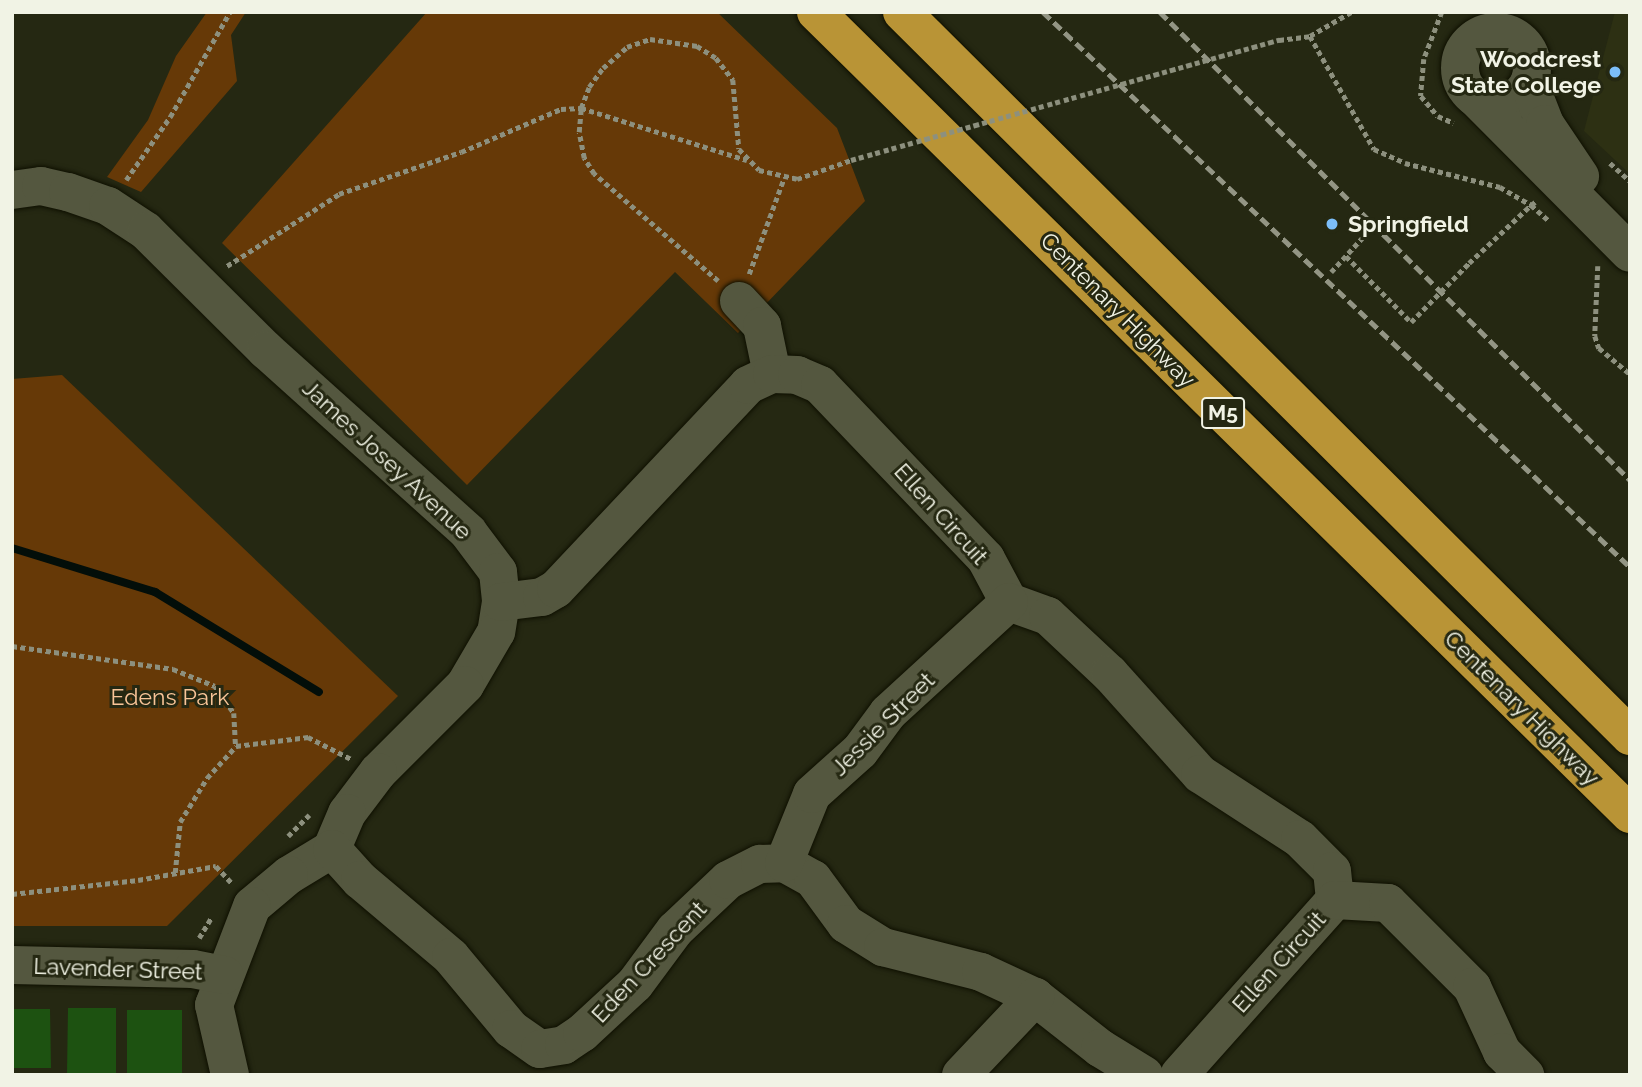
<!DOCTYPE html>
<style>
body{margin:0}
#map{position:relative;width:1642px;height:1087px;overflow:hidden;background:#252812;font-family:Raleway,sans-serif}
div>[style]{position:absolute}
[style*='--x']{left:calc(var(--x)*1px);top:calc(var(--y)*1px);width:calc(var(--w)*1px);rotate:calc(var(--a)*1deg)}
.built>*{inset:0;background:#2d3013}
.green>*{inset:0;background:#663907}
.stream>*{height:8px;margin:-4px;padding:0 4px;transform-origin:4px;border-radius:4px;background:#030e09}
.building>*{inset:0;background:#1d5211}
.path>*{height:4.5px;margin-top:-2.25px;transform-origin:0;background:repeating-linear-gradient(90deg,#8d907e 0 5px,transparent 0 8.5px)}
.roads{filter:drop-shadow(0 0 2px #0f1000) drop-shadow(0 0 2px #0f1000)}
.minor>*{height:38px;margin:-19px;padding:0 19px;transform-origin:19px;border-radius:19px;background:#54573f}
.minor>.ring{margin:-19px;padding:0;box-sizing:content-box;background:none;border:38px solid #54573f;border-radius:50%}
.highway>*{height:38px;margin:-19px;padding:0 19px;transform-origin:19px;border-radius:19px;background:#b99436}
.rail>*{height:5px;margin-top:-2.5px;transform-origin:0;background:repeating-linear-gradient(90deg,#939584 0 10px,transparent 0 15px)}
.path-bridge>*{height:4.5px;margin-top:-2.25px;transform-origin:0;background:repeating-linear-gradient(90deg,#8d907e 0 5px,transparent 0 8.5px)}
.dots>*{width:19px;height:19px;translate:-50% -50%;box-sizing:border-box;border:4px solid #252812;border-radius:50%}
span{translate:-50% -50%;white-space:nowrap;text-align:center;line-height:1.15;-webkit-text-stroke:6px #252812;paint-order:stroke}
.shield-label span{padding:2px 5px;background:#252812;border:2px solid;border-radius:5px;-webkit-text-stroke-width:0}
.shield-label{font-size:21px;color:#f1f3e5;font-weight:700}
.poi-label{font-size:23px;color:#f1f3e5;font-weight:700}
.right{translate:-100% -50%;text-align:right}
.left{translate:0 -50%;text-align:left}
.street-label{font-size:23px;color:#f1f3e5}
.park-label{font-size:23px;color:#f9c497}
.frame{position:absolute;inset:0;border:14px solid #f1f3e5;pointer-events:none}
</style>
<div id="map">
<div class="built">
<i style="clip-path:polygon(1615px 12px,1630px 12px,1630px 174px,1584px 131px)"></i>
</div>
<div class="green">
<i style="clip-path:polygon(207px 12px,246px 12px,231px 35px,237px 81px,141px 192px,107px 177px,148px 120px,176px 56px)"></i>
<i style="clip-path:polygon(427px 12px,717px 12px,837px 128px,865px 201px,738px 333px,675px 272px,467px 485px,222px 243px)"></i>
<i style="clip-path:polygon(62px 375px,398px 696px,167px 926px,12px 926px,12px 379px)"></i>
</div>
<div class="stream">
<i style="--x:12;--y:548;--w:150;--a:17.1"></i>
<i style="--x:155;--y:592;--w:192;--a:31.4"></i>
</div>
<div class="building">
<i style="clip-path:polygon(68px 1008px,116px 1008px,116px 1075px,67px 1075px)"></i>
<i style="clip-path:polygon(12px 1009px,50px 1009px,51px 1068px,13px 1068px)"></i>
<i style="clip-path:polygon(127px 1010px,182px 1010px,182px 1075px,127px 1075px)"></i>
</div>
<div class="path">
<i style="--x:1442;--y:12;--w:50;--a:111"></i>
<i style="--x:1424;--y:59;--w:37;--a:95"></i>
<i style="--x:1421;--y:96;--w:26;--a:50"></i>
<i style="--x:1438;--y:116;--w:17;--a:24"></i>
<i style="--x:1310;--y:36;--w:48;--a:-30.3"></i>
<i style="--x:1279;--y:40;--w:31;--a:-7"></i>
<i style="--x:1310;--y:36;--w:130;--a:60.5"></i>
<i style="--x:1374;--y:149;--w:34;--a:24"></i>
<i style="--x:1405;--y:163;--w:98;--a:14.2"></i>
<i style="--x:1500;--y:187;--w:36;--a:30"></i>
<i style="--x:1531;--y:205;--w:5;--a:-37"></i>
<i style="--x:1610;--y:163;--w:27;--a:42"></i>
<i style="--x:126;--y:180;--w:77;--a:-55.1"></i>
<i style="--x:170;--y:117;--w:121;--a:-60.3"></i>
<i style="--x:1346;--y:256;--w:93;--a:45.4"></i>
<i style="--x:1469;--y:263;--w:85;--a:-43.1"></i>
<i style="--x:1531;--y:205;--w:23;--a:41"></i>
<i style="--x:227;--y:266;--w:133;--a:-32.7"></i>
<i style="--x:339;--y:194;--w:129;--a:-19"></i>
<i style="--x:461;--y:152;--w:109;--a:-23.3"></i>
<i style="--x:561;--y:109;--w:20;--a:-3"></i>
<i style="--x:581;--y:108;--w:174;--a:17.4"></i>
<i style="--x:1598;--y:266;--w:70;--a:92.5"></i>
<i style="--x:1595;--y:336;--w:13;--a:72"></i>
<i style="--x:1599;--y:348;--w:40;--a:40"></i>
<i style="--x:1331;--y:272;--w:46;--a:-47.6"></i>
<i style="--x:749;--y:274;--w:102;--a:-70"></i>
<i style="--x:718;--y:281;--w:164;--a:-139.2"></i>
<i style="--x:594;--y:174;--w:19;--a:-122"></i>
<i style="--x:584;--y:158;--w:26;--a:-101"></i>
<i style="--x:579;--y:132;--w:24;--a:-85"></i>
<i style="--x:581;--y:108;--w:22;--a:-69"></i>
<i style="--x:589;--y:87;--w:24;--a:-54"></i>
<i style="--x:603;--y:68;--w:32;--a:-41"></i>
<i style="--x:627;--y:47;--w:24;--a:-19"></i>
<i style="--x:650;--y:39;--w:48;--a:8.5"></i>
<i style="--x:697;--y:46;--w:22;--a:32"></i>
<i style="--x:716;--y:58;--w:28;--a:52"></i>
<i style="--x:733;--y:80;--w:69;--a:85"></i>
<i style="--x:739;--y:149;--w:29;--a:46"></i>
<i style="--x:759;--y:170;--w:39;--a:13"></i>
<i style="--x:797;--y:179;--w:57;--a:-19.4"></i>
<i style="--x:12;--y:646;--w:163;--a:8.1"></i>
<i style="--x:173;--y:669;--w:45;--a:22"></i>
<i style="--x:215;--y:686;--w:33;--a:55"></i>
<i style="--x:234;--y:713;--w:33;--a:87"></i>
<i style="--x:236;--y:746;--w:73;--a:-7.1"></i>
<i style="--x:308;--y:737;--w:48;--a:27.1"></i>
<i style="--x:288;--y:836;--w:30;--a:-45"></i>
<i style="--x:175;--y:873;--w:51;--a:-84.4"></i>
<i style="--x:180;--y:822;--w:52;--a:-58.5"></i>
<i style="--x:207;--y:778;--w:43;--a:-47.8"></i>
<i style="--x:12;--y:894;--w:127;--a:-6.3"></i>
<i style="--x:138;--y:880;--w:79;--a:-10.2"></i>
<i style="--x:216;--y:866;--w:25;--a:47"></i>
<i style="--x:199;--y:938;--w:23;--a:-59"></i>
</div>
<div class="roads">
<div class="minor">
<i class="ring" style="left:1460px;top:32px;width:34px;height:34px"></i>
<i style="--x:1529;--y:83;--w:44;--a:68.7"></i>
<i style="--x:1545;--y:124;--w:63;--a:56.1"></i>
<i style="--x:1476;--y:98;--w:218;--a:45.2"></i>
<i style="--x:12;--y:190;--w:29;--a:-8"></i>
<i style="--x:41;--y:186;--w:28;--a:13"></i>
<i style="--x:68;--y:192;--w:42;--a:19.3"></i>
<i style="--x:108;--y:206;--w:45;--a:33.3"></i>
<i style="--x:146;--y:231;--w:169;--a:44.8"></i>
<i style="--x:266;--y:350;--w:272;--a:42"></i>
<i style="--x:468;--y:532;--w:50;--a:53.1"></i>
<i style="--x:498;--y:572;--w:30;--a:84"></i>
<i style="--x:501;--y:602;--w:30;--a:99"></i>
<i style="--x:496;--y:632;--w:61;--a:120.3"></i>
<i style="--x:465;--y:685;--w:123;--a:135"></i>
<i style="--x:378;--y:772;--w:51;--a:127.1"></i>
<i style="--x:347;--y:813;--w:39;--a:113"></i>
<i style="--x:332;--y:849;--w:50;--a:148.8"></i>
<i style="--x:289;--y:875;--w:48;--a:140"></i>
<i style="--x:252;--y:906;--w:106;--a:111"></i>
<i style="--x:214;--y:1005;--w:72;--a:77.1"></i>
<i style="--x:739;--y:301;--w:34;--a:47"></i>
<i style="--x:762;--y:326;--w:49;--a:78.2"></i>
<i style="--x:501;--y:602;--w:41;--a:-7"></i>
<i style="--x:542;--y:597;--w:16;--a:-30"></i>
<i style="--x:556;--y:589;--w:280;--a:-46.7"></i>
<i style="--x:748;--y:385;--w:26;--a:-25"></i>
<i style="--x:772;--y:374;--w:25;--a:2"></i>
<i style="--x:797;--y:375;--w:25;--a:23"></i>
<i style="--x:820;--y:385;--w:240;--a:46.3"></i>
<i style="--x:986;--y:559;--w:49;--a:61.9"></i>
<i style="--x:1009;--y:602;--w:41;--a:19.7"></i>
<i style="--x:1048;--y:616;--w:85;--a:43.1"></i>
<i style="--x:1110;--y:674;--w:135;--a:48"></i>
<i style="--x:1200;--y:774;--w:119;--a:33"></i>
<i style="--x:1300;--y:839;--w:45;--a:45"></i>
<i style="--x:1332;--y:871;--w:29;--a:84"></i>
<i style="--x:1335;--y:900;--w:234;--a:131.7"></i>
<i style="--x:332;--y:849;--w:42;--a:47.9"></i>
<i style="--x:360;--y:880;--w:119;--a:40.2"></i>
<i style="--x:451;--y:957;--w:94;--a:50.2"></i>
<i style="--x:511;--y:1029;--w:35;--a:35"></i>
<i style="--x:540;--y:1049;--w:24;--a:-9"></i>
<i style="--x:564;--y:1045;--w:22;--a:-34"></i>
<i style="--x:582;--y:1033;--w:72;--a:-42.8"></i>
<i style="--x:635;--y:984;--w:67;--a:-53.5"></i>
<i style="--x:675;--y:930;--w:73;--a:-43.3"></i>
<i style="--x:728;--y:880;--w:36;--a:-27"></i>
<i style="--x:760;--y:864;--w:24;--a:-2"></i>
<i style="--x:784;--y:863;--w:33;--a:29"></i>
<i style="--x:813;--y:879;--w:56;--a:53.7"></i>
<i style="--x:846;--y:924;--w:44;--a:31.9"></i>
<i style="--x:883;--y:947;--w:101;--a:14.3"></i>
<i style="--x:981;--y:972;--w:60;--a:24.8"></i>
<i style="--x:1035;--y:997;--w:83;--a:38.1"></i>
<i style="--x:1100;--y:1048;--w:52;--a:31.5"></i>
<i style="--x:784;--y:863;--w:74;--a:-67.9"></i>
<i style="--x:812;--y:794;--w:64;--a:-41.9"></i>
<i style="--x:860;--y:751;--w:47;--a:-53.6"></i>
<i style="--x:888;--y:713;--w:164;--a:-42.5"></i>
<i style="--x:1335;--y:900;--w:53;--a:3.2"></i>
<i style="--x:1388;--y:903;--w:119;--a:45"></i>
<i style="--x:1472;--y:987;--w:72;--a:65.2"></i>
<i style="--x:1502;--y:1052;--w:33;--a:45"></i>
<i style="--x:12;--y:965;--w:181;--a:1.3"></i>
<i style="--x:193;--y:969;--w:32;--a:11"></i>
<i style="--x:961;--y:1075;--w:108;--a:-46.5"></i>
</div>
<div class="highway">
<i style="--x:816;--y:12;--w:1143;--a:44.57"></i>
<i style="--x:902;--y:12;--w:1027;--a:44.84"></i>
</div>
</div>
<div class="rail">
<i style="--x:1043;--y:12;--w:808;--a:43.39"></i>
<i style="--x:1160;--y:12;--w:663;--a:44.88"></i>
</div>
<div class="path-bridge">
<i style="--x:851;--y:160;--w:445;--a:-15.7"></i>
<i style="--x:1411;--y:322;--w:83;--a:-45.5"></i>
</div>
<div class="dots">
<i style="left:1615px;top:72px;background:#7cbef9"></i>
<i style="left:1332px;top:224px;background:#7cbef9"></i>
</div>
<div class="shield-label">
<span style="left:1223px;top:413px">M5</span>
</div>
<div class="poi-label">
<span class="right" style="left:1601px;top:72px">Woodcrest<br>State College</span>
<span class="left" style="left:1348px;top:224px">Springfield</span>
</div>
<div class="street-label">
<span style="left:1118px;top:310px;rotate:45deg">Centenary Highway</span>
<span style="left:387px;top:460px;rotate:43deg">James Josey Avenue</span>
<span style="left:941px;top:514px;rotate:48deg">Ellen Circuit</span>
<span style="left:1522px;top:708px;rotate:45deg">Centenary Highway</span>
<span style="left:883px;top:724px;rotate:-45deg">Jessie Street</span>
<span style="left:649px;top:962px;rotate:-47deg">Eden Crescent</span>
<span style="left:1279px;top:962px;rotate:-48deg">Ellen Circuit</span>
<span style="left:118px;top:969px;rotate:2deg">Lavender Street</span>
</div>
<div class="park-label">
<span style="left:170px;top:697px">Edens Park</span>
</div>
<div class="frame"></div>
</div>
